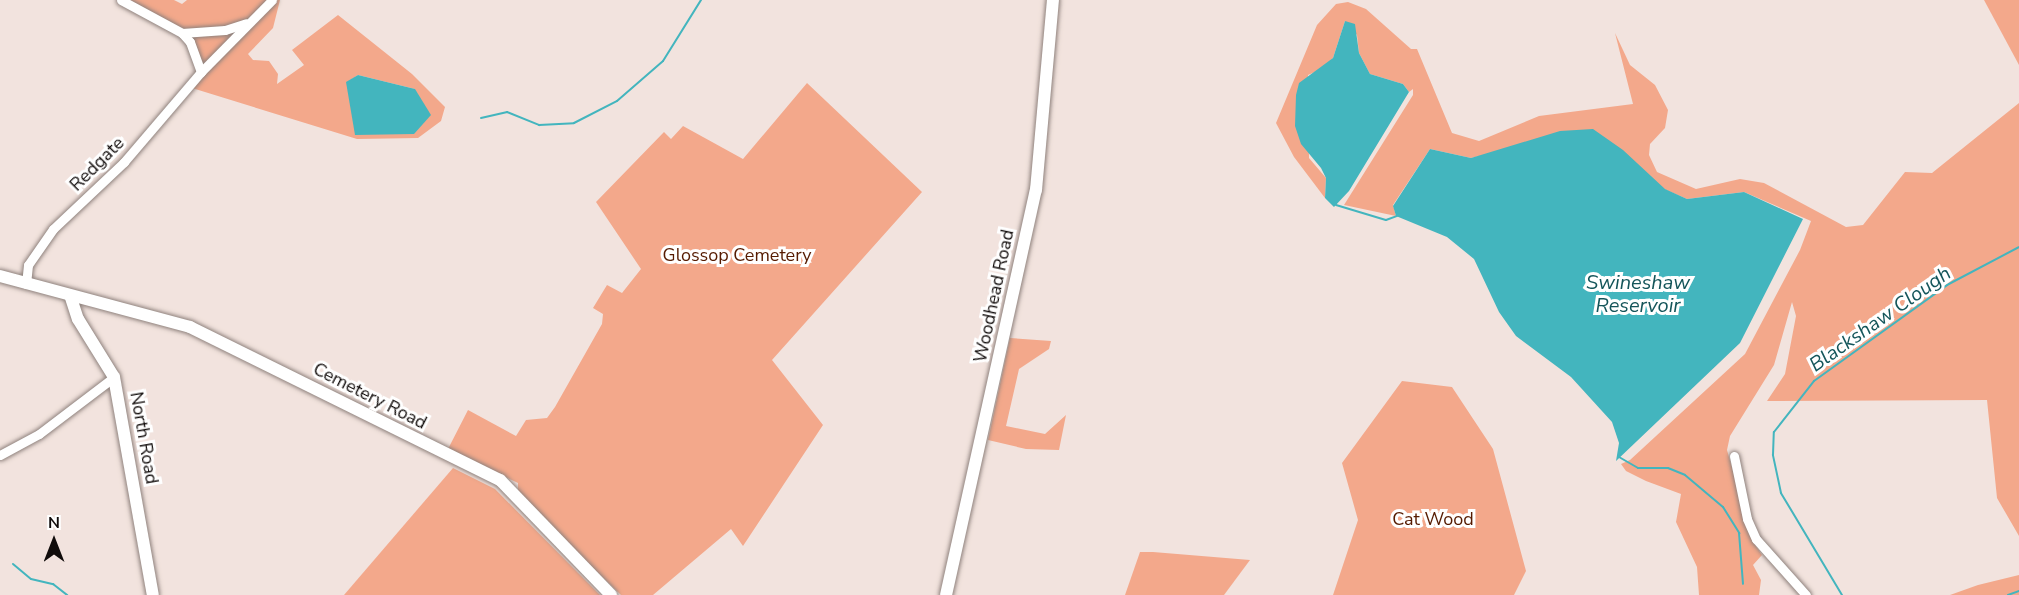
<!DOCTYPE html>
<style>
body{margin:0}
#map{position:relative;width:2019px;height:595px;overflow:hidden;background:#f2e3de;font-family:"Nunito Sans",sans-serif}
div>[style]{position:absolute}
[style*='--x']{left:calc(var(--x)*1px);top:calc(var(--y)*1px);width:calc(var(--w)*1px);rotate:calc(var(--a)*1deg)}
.green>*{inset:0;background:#f3a88b}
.water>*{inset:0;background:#43b5be}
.stream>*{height:2px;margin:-1px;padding:0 1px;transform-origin:1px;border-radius:1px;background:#43b5be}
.roads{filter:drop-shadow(0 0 2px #8f827d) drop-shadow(0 0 2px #8f827d)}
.street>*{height:9px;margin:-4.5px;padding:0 4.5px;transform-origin:4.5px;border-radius:4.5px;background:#fff}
.secondary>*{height:12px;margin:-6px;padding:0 6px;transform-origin:6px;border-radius:6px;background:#fff}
span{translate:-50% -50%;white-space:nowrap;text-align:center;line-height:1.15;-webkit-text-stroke:6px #fff;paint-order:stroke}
.street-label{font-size:18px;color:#110c0b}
.park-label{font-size:18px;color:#561b01}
.water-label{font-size:20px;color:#14555a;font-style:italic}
.north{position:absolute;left:24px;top:511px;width:60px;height:60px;-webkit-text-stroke:4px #fff;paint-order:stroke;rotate:0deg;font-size:16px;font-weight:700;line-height:24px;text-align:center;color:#110c0b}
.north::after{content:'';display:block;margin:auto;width:21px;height:27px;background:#110c0b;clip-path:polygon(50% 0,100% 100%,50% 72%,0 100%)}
</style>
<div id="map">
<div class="green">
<i style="clip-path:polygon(evenodd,126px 0,174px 0,182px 4px,187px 0,280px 0,273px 28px,248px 54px,253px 60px,269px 61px,278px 74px,277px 84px,304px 65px,292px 50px,338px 15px,412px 74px,445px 107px,441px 121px,418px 138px,357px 139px,192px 88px,205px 75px,193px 40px,126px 0,358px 75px,415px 89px,346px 83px,358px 75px)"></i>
<i style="clip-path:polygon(1984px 0,2019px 0,2019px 65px)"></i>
<i style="clip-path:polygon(1348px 2px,1366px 9px,1411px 49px,1417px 49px,1452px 133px,1479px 141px,1539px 116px,1633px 104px,1615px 33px,1630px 65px,1655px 85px,1668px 110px,1665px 128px,1650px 144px,1649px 155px,1657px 172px,1696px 189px,1740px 179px,1764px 183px,1846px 227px,1863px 225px,1905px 172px,1932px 173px,2019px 103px,2019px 536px,1997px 498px,1987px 400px,1767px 401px,1785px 374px,1796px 316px,1792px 302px,1774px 365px,1730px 436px,1727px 450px,1753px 542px,1762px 555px,1753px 565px,1761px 580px,1759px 595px,1699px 595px,1697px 567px,1676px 522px,1681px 494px,1646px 481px,1626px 471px,1621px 464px,1630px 460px,1745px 354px,1800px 250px,1811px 221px,1744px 192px,1687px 199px,1664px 189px,1650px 177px,1488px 154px,1471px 158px,1430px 149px,1393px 205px,1396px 216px,1344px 205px,1413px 95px,1413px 89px,1409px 92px,1403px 84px,1370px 74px,1359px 53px,1357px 35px,1345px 21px,1333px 58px,1324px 68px,1308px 75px,1309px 158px,1326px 178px,1325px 198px,1294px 157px,1276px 123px,1317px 25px,1336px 4px)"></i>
<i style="clip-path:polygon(807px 83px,922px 192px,772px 360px,823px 425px,743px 546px,731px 529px,653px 595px,621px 595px,518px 495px,518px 483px,448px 449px,468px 410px,516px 436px,526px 420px,547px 418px,555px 407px,602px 324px,603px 314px,593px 308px,607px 285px,622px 293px,641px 269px,596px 202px,664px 132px,671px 139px,683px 126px,743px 159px)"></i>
<i style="clip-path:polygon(1010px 338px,1051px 341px,1049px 349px,1019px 369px,1006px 426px,1045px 434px,1066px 415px,1059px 450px,1026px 449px,988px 440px)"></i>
<i style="clip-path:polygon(1402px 381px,1452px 387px,1493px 449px,1526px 571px,1514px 595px,1333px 595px,1358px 520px,1342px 463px)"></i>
<i style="clip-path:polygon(453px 468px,495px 489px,600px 595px,344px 595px)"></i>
<i style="clip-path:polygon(1140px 552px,1153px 552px,1250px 560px,1224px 595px,1125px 595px)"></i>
<i style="clip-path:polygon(2019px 575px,2019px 595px,1950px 595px,1978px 585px)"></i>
</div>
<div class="water">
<i style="clip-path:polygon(1345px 21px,1355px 24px,1359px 53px,1370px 74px,1403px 84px,1409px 92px,1349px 191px,1334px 207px,1325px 198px,1326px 178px,1321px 168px,1301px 144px,1295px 126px,1296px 95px,1299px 83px,1333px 58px)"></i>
<i style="clip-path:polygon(358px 75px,415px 89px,431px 115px,414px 134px,355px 135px,346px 82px)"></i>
<i style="clip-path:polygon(1593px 129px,1623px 150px,1665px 189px,1687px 199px,1744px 192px,1803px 219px,1740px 343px,1616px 461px,1619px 443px,1612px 422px,1571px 377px,1516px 336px,1499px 312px,1474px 259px,1447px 237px,1396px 216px,1393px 206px,1430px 149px,1471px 158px,1560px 131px)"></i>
</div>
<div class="stream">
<i style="--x:481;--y:118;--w:27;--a:-13"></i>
<i style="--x:507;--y:112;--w:35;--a:22"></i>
<i style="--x:539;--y:125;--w:35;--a:-3"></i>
<i style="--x:574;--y:123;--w:48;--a:-27.1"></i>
<i style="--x:617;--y:101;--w:61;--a:-41"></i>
<i style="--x:663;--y:61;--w:72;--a:-58.1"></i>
<i style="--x:1336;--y:205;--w:52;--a:16.7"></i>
<i style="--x:1386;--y:220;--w:12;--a:-20"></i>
<i style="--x:1619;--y:457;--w:22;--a:30"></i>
<i style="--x:1638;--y:468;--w:30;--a:0"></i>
<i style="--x:1668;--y:468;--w:18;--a:22"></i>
<i style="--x:1685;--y:475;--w:50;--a:40.1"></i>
<i style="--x:1723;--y:507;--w:31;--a:58"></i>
<i style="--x:1739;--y:533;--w:51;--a:85.5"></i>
<i style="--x:13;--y:564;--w:23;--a:40"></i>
<i style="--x:31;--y:579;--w:23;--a:13"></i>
<i style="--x:53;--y:584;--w:18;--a:38"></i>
<i style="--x:1842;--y:595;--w:119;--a:-120.9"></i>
<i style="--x:1781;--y:493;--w:39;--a:-102"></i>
<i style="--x:1773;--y:455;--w:23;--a:-88"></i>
<i style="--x:1774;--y:432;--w:65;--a:-51.9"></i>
<i style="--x:1814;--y:381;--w:164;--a:-35.8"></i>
<i style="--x:1947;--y:285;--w:81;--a:-27.8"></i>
<i style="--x:2008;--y:595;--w:12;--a:-20"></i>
</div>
<div class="roads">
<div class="street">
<i style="--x:121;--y:0;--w:69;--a:28.4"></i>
<i style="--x:182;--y:33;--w:12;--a:48"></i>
<i style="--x:190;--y:42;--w:32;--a:70"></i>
<i style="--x:182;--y:33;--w:43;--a:-4"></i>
<i style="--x:225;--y:30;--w:22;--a:-18"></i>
<i style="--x:26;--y:284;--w:19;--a:-84"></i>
<i style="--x:28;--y:265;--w:44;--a:-55.2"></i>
<i style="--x:53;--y:229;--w:98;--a:-43.3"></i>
<i style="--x:124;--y:162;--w:118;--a:-49.5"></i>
<i style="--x:201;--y:72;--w:101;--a:-45.4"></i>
<i style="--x:0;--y:455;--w:44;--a:-28.3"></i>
<i style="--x:39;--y:434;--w:94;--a:-37.2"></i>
<i style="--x:1734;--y:456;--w:64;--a:78.3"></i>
<i style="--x:1747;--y:519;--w:22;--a:66"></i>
<i style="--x:1756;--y:539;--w:75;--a:48.2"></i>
</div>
<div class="secondary">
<i style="--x:0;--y:276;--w:197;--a:15"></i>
<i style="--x:190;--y:327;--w:346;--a:26.3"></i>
<i style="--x:500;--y:480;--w:160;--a:46"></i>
<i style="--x:71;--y:298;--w:22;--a:72"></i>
<i style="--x:78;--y:319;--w:68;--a:58.2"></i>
<i style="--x:114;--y:377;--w:221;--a:79.9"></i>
<i style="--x:946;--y:595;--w:415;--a:-77.5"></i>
<i style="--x:1036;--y:190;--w:191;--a:-84.9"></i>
</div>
</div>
<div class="street-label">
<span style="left:97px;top:164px;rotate:-45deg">Redgate</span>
<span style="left:994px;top:296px;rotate:-78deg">Woodhead Road</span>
<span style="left:370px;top:396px;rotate:27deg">Cemetery Road</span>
<span style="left:144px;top:438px;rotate:80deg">North Road</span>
</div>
<div class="park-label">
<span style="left:737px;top:255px">Glossop Cemetery</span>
<span style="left:1433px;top:519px">Cat Wood</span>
</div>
<div class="water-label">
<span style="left:1638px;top:294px">Swineshaw<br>Reservoir</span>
<span style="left:1880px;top:319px;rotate:-35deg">Blackshaw Clough</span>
</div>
<div class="north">N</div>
</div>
